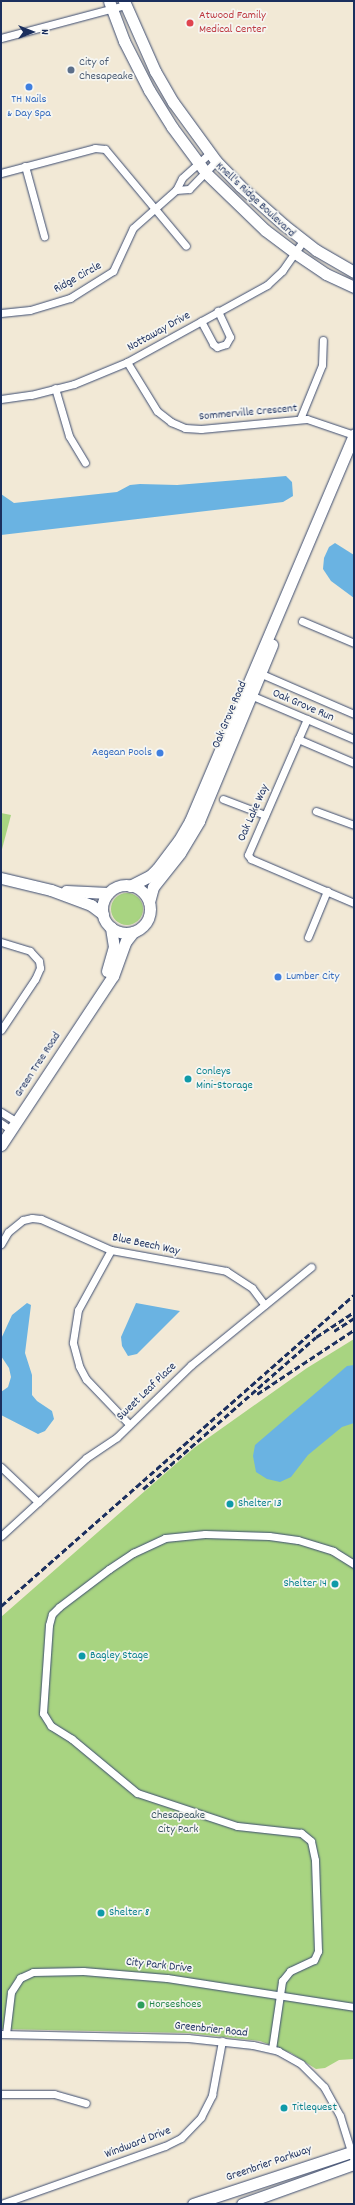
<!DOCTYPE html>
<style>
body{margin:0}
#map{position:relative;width:355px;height:2205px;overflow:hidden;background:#f2e9d6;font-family:Dekko,sans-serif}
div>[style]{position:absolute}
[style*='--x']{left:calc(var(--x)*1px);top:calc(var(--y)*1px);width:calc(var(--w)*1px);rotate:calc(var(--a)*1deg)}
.green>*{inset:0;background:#a8d481}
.round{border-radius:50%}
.water>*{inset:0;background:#6ab3e2}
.roads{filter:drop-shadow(0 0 1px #3b4b70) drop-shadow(0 0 1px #3b4b70)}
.street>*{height:7px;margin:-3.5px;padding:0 3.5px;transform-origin:3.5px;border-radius:3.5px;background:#fff}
.secondary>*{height:11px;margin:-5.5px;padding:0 5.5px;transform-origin:5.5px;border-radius:5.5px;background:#fff}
.secondary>.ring{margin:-5.5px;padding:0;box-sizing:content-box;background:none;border:11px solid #fff;border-radius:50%}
.rail>*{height:2.5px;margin-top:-1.25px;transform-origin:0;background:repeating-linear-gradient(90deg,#1b2f5e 0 6px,transparent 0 9px)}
.dots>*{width:11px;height:11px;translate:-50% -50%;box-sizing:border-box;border:2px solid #f6f6f2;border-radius:50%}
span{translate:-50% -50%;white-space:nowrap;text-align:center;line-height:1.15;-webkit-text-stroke:3.5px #f6f6f2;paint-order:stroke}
.health-label{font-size:12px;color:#be3a42}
.left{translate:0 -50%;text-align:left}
.service-label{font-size:12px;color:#4e5e75}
.shop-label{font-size:12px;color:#366cbe}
.right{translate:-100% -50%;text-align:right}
.street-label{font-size:12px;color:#1b2f5e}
.culture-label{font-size:12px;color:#0d838f}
.park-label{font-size:12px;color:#3e5867}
.leisure-label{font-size:12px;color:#27864d}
.frame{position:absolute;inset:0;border:2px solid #1b2f5e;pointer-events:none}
.north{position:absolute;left:12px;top:12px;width:40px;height:40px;-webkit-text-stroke:3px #f6f6f2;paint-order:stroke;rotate:90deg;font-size:11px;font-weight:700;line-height:16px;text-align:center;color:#1b2f5e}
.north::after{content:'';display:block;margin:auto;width:14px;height:18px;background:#1b2f5e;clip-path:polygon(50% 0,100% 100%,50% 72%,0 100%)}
</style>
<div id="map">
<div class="green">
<i style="clip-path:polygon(1px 813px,11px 815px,1px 853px)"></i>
<i class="round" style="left:111px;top:893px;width:32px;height:32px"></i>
<i style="clip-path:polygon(354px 1339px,354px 2059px,339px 2060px,325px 2068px,316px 2069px,291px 2053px,260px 2041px,187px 2033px,1px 2029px,1px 1617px,194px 1448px,307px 1368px)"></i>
</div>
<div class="water">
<i style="clip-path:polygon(286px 476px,292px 482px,293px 496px,283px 502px,1px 535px,1px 494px,14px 503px,117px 492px,130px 485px,140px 484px,177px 485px)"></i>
<i style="clip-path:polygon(335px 543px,354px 555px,354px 598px,331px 581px,323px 569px,324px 558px,329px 547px)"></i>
<i style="clip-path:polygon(27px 1303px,31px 1305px,25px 1353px,32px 1375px,32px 1395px,37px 1401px,52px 1411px,54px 1419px,45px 1431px,38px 1434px,1px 1415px,1px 1392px,8px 1387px,11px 1377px,9px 1368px,1px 1356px,1px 1339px,12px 1315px)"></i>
<i style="clip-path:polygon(136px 1303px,180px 1311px,137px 1354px,128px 1356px,122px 1346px,121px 1337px)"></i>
<i style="clip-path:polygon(354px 1365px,354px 1423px,342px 1427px,308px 1455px,291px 1477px,280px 1482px,267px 1479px,256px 1472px,253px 1456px,255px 1445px,347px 1366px)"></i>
</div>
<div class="roads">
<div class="street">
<i style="--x:1;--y:38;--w:128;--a:-14.9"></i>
<i style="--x:25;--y:166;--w:73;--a:74.8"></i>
<i style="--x:1;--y:173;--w:97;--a:-14.9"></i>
<i style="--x:95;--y:148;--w:10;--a:6"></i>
<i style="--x:105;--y:149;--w:126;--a:50.1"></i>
<i style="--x:176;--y:190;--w:13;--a:-4"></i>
<i style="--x:189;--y:189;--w:39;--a:-46"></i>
<i style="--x:1;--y:313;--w:29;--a:-6"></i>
<i style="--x:30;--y:310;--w:42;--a:-16.7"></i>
<i style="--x:70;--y:298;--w:51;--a:-32.1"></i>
<i style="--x:113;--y:271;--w:47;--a:-65.1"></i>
<i style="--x:133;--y:228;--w:57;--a:-41.5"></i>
<i style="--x:176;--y:190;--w:13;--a:-63"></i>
<i style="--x:182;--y:178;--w:38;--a:-42"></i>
<i style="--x:201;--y:321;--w:26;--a:62"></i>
<i style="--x:213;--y:344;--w:5;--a:37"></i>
<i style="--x:217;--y:347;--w:9;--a:-18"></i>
<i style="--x:226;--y:344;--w:8;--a:-60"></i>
<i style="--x:230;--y:337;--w:29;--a:-115"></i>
<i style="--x:127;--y:362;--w:57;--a:58.5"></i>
<i style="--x:157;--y:411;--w:18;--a:38"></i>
<i style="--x:171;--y:422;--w:15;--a:23"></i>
<i style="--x:185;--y:428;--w:16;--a:4"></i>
<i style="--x:201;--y:429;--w:106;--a:-5.4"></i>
<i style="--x:307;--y:419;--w:50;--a:18.8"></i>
<i style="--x:55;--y:388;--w:50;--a:73.7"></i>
<i style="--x:69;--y:436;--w:31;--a:59"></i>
<i style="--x:1;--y:399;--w:30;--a:-8"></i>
<i style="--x:31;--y:395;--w:44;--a:-14.3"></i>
<i style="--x:74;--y:384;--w:57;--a:-22.5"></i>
<i style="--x:127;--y:362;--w:160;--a:-28.8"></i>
<i style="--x:267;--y:285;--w:21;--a:-43"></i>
<i style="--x:282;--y:271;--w:38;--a:-55"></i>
<i style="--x:300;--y:419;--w:58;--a:-67.8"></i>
<i style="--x:322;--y:365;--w:25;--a:-88"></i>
<i style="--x:302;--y:621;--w:56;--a:22.9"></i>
<i style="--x:257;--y:672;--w:106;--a:23.4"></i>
<i style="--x:248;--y:694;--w:115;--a:23"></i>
<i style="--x:307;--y:719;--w:148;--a:113.5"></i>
<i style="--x:248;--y:855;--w:5;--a:53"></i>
<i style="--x:251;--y:859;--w:112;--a:23.1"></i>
<i style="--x:298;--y:739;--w:61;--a:23.2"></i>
<i style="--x:223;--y:799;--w:45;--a:20.9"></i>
<i style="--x:316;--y:811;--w:40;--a:20.2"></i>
<i style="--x:308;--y:937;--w:50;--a:-67.6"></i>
<i style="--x:1;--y:942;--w:30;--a:17"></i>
<i style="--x:30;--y:951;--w:13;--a:48"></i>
<i style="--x:39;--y:961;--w:7;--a:82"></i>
<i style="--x:40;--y:968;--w:12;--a:114"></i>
<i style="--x:35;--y:979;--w:61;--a:123.7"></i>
<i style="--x:1;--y:1112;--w:19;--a:32"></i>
<i style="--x:1;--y:1123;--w:12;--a:35"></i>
<i style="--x:1;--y:1244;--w:14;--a:-60"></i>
<i style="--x:8;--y:1232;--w:19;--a:-39"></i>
<i style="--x:23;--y:1220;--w:9;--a:-13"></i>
<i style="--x:32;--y:1218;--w:9;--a:6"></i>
<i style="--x:41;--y:1219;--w:77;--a:23.9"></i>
<i style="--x:111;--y:1250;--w:117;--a:10.3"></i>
<i style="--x:226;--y:1271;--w:31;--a:33"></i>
<i style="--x:252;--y:1288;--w:21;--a:53"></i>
<i style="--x:111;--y:1250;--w:68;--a:118.8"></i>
<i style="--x:78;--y:1310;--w:33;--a:99"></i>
<i style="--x:73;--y:1343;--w:24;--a:75"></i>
<i style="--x:79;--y:1366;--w:15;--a:62"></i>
<i style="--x:86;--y:1379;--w:62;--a:46.3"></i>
<i style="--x:1;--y:1467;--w:51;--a:43.4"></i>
<i style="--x:1;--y:1536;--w:115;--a:-42.5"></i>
<i style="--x:86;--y:1458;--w:37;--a:-34"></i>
<i style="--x:117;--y:1437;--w:103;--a:-44.2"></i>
<i style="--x:191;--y:1365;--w:155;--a:-39.2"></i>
<i style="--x:1;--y:2034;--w:187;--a:1.2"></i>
<i style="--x:188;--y:2038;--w:65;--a:6.1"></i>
<i style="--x:253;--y:2045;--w:26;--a:13"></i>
<i style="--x:278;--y:2051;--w:26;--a:29"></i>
<i style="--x:301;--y:2064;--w:33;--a:45"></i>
<i style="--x:324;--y:2087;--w:33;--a:61"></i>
<i style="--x:340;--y:2116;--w:47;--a:72.7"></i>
<i style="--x:6;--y:2034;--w:42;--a:-83.2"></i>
<i style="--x:11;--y:1992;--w:17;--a:-57"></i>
<i style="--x:20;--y:1978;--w:14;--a:-25"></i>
<i style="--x:33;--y:1972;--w:50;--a:-1.1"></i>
<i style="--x:83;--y:1971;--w:84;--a:4.8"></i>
<i style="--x:167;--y:1978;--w:189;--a:8.8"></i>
<i style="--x:272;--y:2049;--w:69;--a:-81.6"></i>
<i style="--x:282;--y:1981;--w:13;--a:-51"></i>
<i style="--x:290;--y:1971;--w:26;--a:-25"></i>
<i style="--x:314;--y:1960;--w:10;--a:-66"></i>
<i style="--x:318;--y:1951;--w:91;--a:-91.9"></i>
<i style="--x:315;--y:1860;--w:19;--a:-102"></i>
<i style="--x:311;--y:1841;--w:13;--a:-141"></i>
<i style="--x:301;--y:1833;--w:64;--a:-173.8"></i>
<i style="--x:237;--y:1826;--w:105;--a:-161.7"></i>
<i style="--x:137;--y:1793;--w:85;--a:-140.3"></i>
<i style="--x:72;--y:1739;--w:25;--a:-148"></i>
<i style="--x:51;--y:1726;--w:15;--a:-122"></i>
<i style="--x:43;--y:1713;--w:88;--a:-86.1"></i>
<i style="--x:49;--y:1625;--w:11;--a:-75"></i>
<i style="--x:52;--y:1614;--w:10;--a:-45"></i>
<i style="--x:59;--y:1607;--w:63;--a:-37.2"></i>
<i style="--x:109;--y:1569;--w:29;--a:-34"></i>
<i style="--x:133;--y:1553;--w:35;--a:-25"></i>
<i style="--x:165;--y:1538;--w:40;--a:-5.7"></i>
<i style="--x:205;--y:1534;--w:64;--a:1.8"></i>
<i style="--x:269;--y:1536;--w:29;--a:8"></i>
<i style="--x:298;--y:1540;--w:37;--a:17"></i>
<i style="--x:333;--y:1551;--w:25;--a:32"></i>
<i style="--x:1;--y:2094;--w:53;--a:0"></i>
<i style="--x:54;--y:2094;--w:33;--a:16"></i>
<i style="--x:1;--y:2204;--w:174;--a:-19.5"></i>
<i style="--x:165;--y:2146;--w:18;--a:-27"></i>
<i style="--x:181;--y:2138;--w:29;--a:-46"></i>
<i style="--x:201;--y:2117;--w:25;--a:-63"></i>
<i style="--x:212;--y:2095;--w:55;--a:-79.5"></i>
</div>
<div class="secondary">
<i style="--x:109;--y:1;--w:43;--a:69.4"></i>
<i style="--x:124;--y:41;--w:55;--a:63"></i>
<i style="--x:149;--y:90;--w:44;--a:58.1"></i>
<i style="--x:172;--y:127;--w:57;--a:53.5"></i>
<i style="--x:206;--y:173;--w:82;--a:44"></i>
<i style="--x:265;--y:230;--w:38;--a:37"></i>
<i style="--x:295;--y:253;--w:37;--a:34"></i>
<i style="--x:326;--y:274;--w:31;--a:25"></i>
<i style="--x:124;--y:1;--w:77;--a:66.1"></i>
<i style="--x:155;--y:71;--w:36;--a:60"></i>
<i style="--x:173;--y:102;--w:73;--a:53.9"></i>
<i style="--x:216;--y:161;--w:35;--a:46"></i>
<i style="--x:240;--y:186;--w:59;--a:41.6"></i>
<i style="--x:284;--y:225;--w:41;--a:38"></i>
<i style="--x:316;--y:250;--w:44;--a:30.1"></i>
<i style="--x:1;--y:878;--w:51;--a:13.5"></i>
<i style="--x:51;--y:890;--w:43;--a:20.6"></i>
<i style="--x:91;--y:905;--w:15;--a:37"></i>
<i class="ring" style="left:102px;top:885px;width:37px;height:37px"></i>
<i style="--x:130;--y:886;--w:22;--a:-27"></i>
<i style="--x:150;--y:876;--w:10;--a:-45"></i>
<i style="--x:157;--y:869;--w:36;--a:-53"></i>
<i style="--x:179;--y:840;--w:22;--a:-60"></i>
<i style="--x:190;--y:821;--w:420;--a:-67"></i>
<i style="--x:66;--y:891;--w:42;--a:2.7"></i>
<i style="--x:149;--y:902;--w:16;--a:-75"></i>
<i style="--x:153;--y:887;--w:43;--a:-51.5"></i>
<i style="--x:180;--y:853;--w:37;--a:-59"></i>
<i style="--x:199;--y:821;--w:191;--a:-67.5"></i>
<i style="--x:107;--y:971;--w:25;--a:-74"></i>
<i style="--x:114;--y:947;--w:20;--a:-99"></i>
<i style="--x:1;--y:1145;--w:203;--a:-56.5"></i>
<i style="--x:113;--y:976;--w:37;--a:-70"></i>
<i style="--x:126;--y:941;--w:11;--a:-52"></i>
<i style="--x:193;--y:2204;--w:169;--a:-18.2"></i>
<i style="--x:242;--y:2204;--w:119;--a:-19.7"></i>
</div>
</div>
<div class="rail">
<i style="--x:334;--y:1331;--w:24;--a:-33"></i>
<i style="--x:257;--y:1394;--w:116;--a:-33.4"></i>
<i style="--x:143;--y:1489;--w:230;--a:-41.3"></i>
<i style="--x:316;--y:1337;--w:45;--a:-33.3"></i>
<i style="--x:1;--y:1606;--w:470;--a:-41.4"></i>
</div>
<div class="dots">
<i style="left:190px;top:23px;background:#e0444e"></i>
<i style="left:71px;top:70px;background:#5c6f8a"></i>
<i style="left:29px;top:87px;background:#3f7fe0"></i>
<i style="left:160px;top:753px;background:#3f7fe0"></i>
<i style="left:278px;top:977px;background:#3f7fe0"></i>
<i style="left:188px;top:1079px;background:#0f9aa8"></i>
<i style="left:230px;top:1504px;background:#0f9aa8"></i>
<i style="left:335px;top:1584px;background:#0f9aa8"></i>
<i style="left:82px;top:1656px;background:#0f9aa8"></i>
<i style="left:101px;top:1913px;background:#0f9aa8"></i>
<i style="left:141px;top:2005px;background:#2e9e5b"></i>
<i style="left:284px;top:2108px;background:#0f9aa8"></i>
</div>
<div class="health-label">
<span class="left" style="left:199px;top:23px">Atwood Family<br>Medical Center</span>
</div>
<div class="service-label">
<span class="left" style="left:79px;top:70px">City of<br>Chesapeake</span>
</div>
<div class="shop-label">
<span style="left:29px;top:107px">TH Nails<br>&amp; Day Spa</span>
<span class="right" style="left:152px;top:753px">Aegean Pools</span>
<span class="left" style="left:286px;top:977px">Lumber City</span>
</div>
<div class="street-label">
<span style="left:255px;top:200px;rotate:43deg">Knell's Ridge Boulevard</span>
<span style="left:78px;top:278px;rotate:-29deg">Ridge Circle</span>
<span style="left:159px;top:332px;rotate:-29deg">Nottaway Drive</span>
<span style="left:248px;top:413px;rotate:-5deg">Sommerville Crescent</span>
<span style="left:303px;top:706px;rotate:23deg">Oak Grove Run</span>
<span style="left:230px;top:715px;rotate:-67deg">Oak Grove Road</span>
<span style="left:254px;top:813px;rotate:-66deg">Oak Lake Way</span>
<span style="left:38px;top:1065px;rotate:-57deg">Green Tree Road</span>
<span style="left:146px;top:1245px;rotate:12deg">Blue Beech Way</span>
<span style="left:147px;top:1392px;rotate:-44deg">Sweet Leaf Place</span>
<span style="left:159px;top:1966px;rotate:6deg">City Park Drive</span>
<span style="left:211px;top:2030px;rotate:6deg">Greenbrier Road</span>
<span style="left:138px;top:2143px;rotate:-21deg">Windward Drive</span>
<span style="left:269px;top:2164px;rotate:-19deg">Greenbrier Parkway</span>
</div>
<div class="culture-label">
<span class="left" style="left:196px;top:1079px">Conleys<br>Mini-Storage</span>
<span class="left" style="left:238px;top:1504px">Shelter 13</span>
<span class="right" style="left:327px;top:1584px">Shelter 14</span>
<span class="left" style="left:90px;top:1656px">Bagley Stage</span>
<span class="left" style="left:109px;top:1913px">Shelter 8</span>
<span class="left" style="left:292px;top:2108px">Titlequest</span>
</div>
<div class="park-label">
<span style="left:178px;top:1823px">Chesapeake<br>City Park</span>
</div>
<div class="leisure-label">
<span class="left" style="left:149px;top:2005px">Horseshoes</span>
</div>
<div class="frame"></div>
<div class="north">N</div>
</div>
